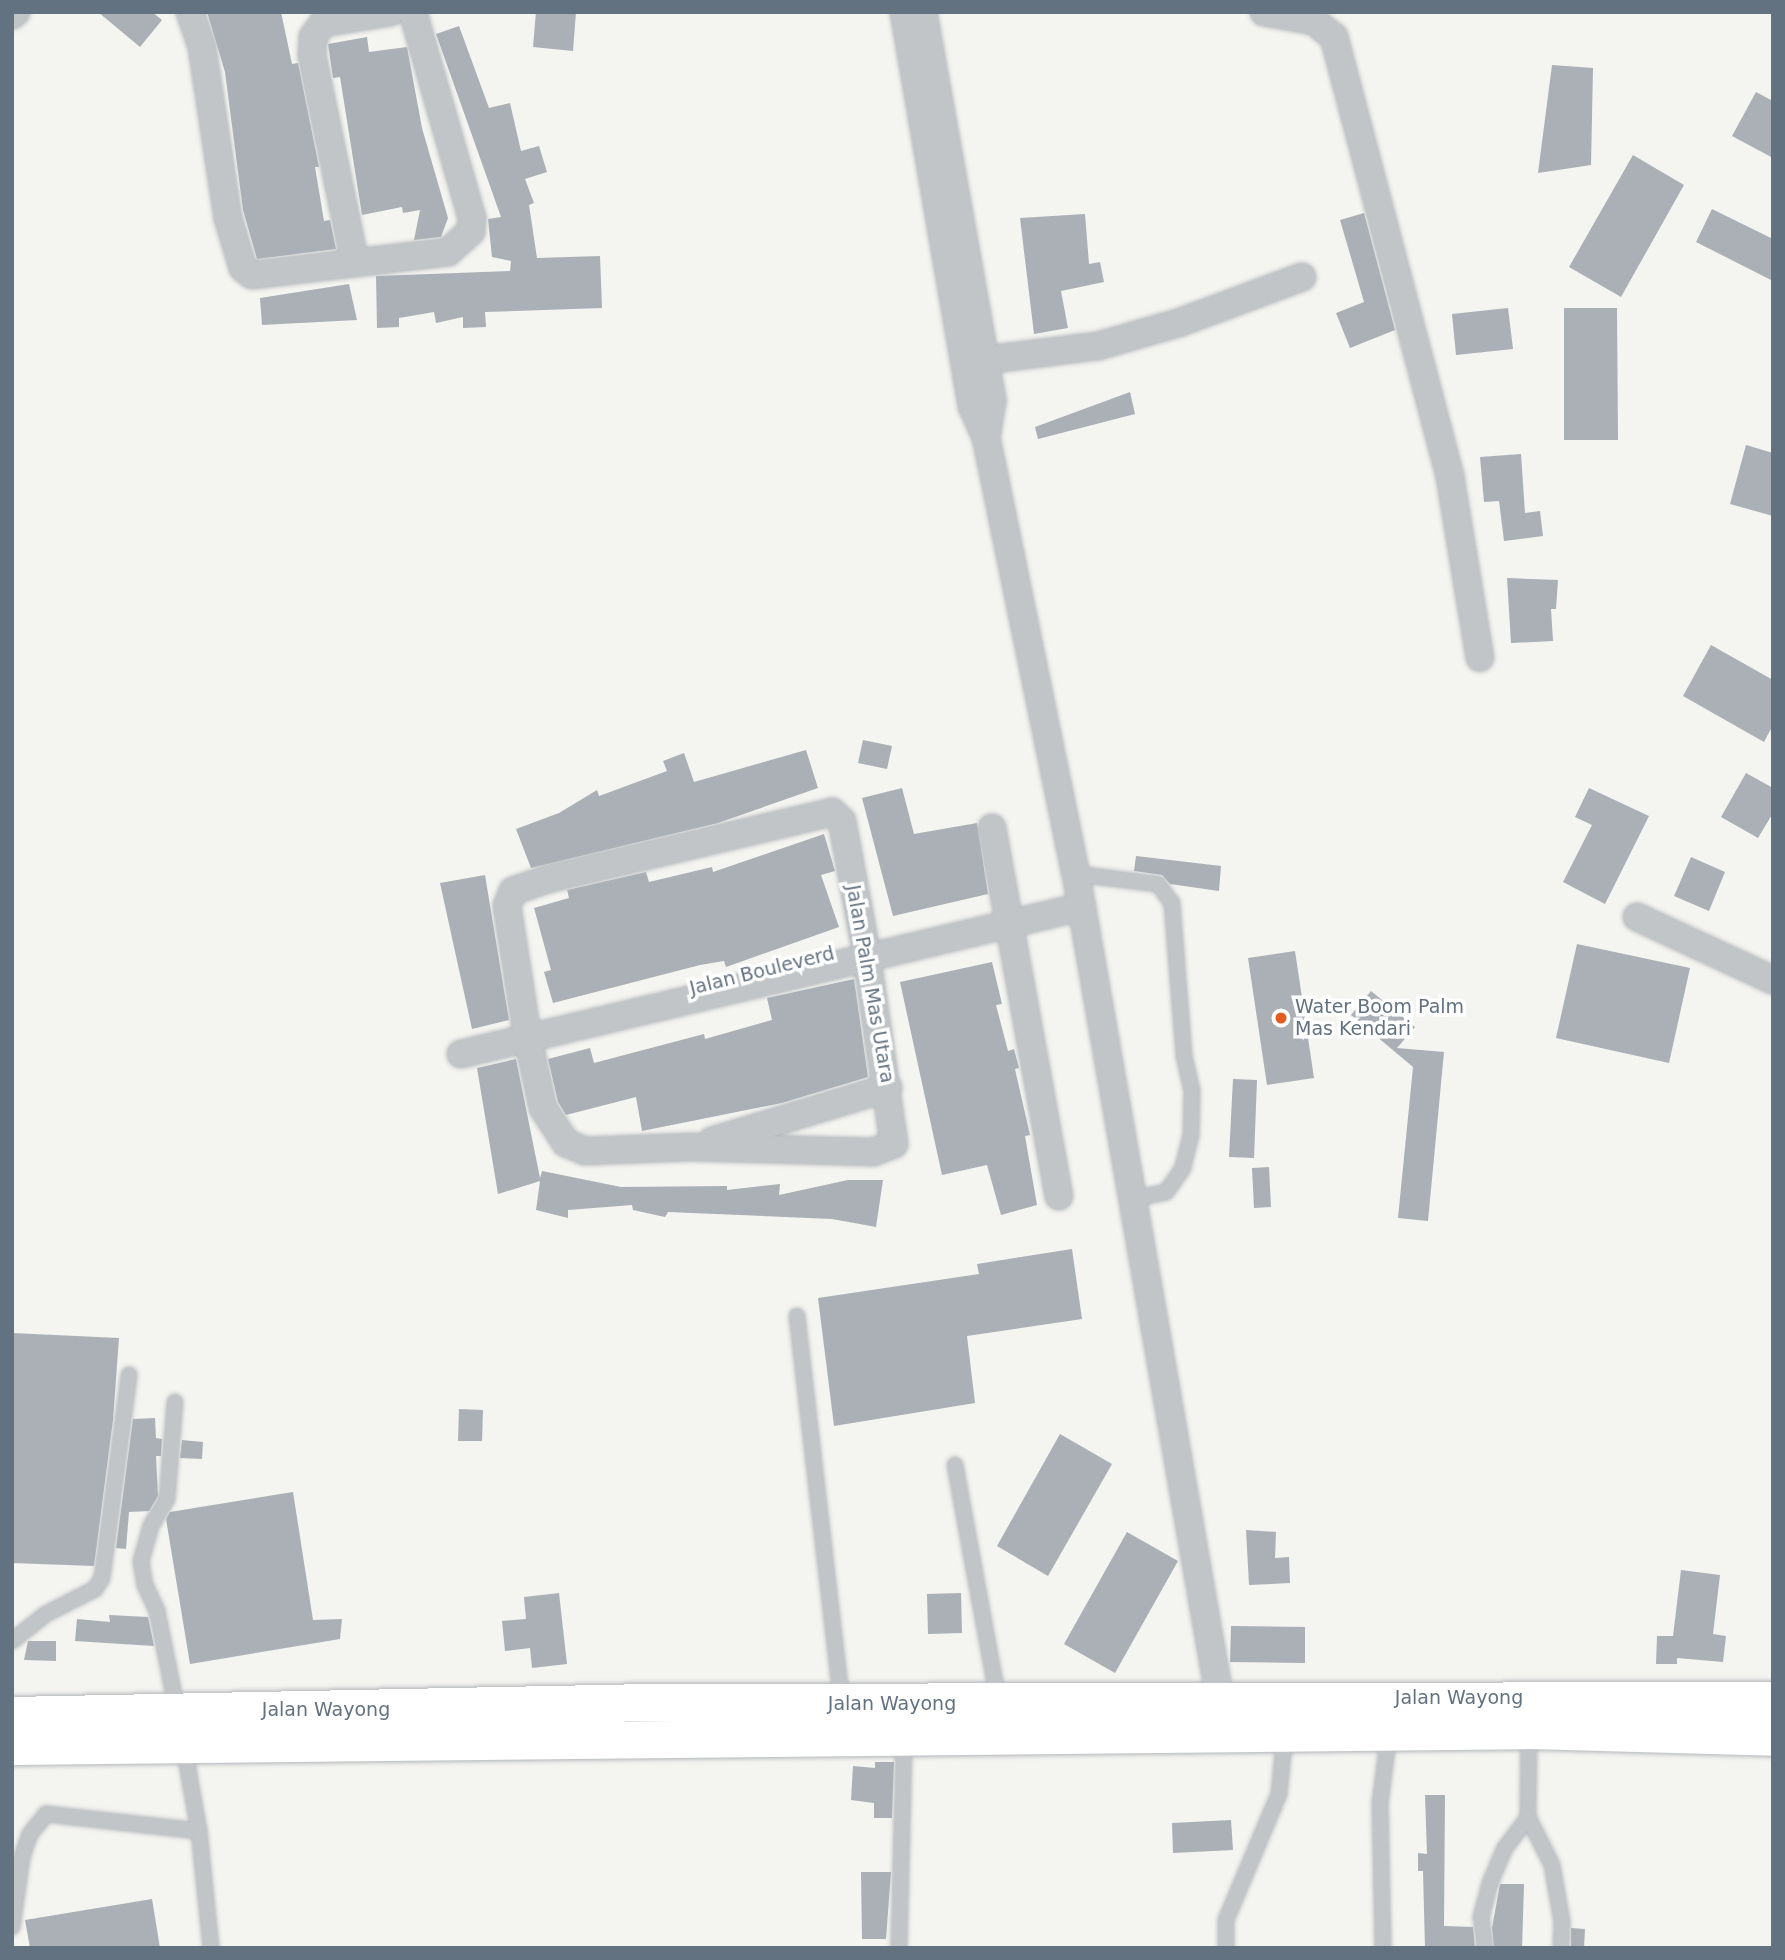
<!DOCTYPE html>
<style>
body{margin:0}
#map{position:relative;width:1785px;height:1960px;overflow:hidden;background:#f4f4f0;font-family:"DejaVu Sans",sans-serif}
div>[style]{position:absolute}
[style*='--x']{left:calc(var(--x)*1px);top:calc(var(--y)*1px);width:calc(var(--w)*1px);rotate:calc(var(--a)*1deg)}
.building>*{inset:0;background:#aab0b6}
.roads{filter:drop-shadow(0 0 2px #b4b8bc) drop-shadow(0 0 2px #b4b8bc)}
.lane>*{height:14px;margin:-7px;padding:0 7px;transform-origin:7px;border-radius:7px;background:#c1c5c8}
.street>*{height:26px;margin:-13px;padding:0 13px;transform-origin:13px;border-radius:13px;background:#c1c5c8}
.secondary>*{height:37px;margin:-18.5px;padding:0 18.5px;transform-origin:18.5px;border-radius:18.5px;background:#fff}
.dots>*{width:19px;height:19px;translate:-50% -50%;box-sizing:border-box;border:4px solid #fff;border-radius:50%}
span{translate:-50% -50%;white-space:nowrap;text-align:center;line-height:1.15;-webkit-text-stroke:7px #fff;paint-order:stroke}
.street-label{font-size:19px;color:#637281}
.poi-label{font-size:19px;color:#637281}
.left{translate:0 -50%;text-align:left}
.frame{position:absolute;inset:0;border:14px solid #637281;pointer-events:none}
</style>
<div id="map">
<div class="building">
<i style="clip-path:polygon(98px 12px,152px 12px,162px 20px,140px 47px)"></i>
<i style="clip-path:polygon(207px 12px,281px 12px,292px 64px,298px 63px,319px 167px,315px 167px,324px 221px,330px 220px,336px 249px,257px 259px,243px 210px,225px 72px)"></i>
<i style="clip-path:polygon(536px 12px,576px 12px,573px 51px,533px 47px)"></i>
<i style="clip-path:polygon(459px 26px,489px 108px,510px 103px,521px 151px,539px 146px,547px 172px,525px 179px,534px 203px,529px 205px,537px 258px,600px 256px,602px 308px,485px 312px,486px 327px,463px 328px,463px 317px,436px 323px,434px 312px,399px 318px,399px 327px,377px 328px,376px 276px,510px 271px,511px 261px,492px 257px,488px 219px,501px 217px,436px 34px)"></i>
<i style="clip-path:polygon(367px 37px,369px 52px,407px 47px,422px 128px,448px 218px,441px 237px,414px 240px,420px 210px,403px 213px,402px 207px,362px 215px,340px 77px,333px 78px,328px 44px)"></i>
<i style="clip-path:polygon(1552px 65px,1593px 68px,1591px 165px,1538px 173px)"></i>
<i style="clip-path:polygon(1756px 92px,1773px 101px,1773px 158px,1732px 136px)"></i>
<i style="clip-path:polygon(1633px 155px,1684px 185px,1621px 297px,1569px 267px)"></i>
<i style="clip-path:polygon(1712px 209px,1773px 239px,1773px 281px,1696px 242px)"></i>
<i style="clip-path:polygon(1364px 213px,1395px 330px,1350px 348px,1336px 313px,1364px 302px,1340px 220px)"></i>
<i style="clip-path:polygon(1085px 214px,1089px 264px,1100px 262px,1104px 282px,1061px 291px,1068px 328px,1034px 334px,1020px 218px)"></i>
<i style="clip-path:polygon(349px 284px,357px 320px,262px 325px,260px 298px)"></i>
<i style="clip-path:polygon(1508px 308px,1513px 349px,1456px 355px,1452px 314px)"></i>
<i style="clip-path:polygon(1564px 308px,1617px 308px,1618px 440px,1564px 440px)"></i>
<i style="clip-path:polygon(1130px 392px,1135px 414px,1038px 439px,1035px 427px)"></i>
<i style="clip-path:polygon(1746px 445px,1773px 453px,1773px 516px,1730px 504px)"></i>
<i style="clip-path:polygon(1521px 454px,1525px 513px,1540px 511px,1543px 536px,1504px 541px,1499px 501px,1484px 502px,1480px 457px)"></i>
<i style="clip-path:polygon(1507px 578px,1558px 580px,1556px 609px,1551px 609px,1553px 641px,1511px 643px)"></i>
<i style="clip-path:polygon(1711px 645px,1773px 680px,1773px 725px,1764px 742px,1683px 696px)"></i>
<i style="clip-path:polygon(863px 740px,892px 746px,887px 769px,858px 763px)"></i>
<i style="clip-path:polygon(806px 750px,818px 788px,718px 823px,531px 868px,516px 829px,559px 813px,597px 790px,599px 796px,667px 771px,663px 761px,684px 753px,694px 782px)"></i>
<i style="clip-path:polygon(1746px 773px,1773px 788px,1773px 813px,1758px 838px,1721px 817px)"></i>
<i style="clip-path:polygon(902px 788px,914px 834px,977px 823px,988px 894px,893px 916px,862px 798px)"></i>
<i style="clip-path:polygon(1589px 788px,1649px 816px,1605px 904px,1563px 882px,1592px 825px,1575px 817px)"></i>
<i style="clip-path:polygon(824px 834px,835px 871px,821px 875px,839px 927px,726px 967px,724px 961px,700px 965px,553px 1003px,544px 972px,551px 970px,534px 908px,569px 898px,567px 890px,646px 872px,649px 882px,712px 867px,713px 872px)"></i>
<i style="clip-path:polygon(1136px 856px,1221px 866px,1219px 891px,1170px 884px,1162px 875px,1134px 871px)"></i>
<i style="clip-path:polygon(1691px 857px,1725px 872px,1709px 911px,1674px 896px)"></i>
<i style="clip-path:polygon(485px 875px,509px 1020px,472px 1029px,440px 883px)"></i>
<i style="clip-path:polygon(1577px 944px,1690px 968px,1669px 1063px,1556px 1038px)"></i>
<i style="clip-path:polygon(1295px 951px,1314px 1078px,1267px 1085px,1248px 958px)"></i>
<i style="clip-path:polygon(992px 962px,1002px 1004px,996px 1005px,1008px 1051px,1014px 1049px,1019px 1068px,1015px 1069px,1030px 1135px,1025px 1136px,1037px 1205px,1001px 1215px,987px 1165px,942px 1175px,900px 982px)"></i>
<i style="clip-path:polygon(854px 979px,868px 1077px,782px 1103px,642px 1131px,636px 1097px,566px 1115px,558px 1102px,548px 1059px,590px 1048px,594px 1063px,704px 1034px,705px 1039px,772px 1020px,767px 998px)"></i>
<i style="clip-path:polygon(1371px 991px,1415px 1027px,1397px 1048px,1444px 1052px,1428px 1221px,1398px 1218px,1413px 1067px,1351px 1015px)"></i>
<i style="clip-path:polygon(516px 1059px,540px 1178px,542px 1171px,621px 1187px,727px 1186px,727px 1190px,780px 1184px,779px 1195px,848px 1180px,883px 1180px,876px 1227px,832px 1219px,668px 1212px,665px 1217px,633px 1210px,632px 1205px,568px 1210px,568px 1218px,536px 1210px,540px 1181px,498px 1194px,477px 1068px)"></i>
<i style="clip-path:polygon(1233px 1079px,1257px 1080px,1254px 1158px,1229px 1157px)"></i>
<i style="clip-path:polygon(1269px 1167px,1271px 1207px,1254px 1208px,1252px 1168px)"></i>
<i style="clip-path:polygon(1072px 1249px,1082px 1319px,967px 1336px,975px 1403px,834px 1426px,818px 1298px,979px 1274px,977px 1264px)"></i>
<i style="clip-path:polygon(12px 1333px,119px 1338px,113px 1420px,94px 1566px,12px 1563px)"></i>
<i style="clip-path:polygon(459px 1409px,483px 1410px,482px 1441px,458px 1441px)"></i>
<i style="clip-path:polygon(155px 1418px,156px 1438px,162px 1439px,161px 1456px,156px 1456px,158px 1496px,149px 1511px,129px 1512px,126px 1549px,116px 1548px,133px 1419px)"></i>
<i style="clip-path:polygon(1060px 1434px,1112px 1464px,1048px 1576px,997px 1546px)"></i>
<i style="clip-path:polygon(182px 1440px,203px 1442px,202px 1459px,180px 1458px)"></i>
<i style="clip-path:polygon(293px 1492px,313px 1620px,342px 1619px,340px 1639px,190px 1664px,166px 1519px,170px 1512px)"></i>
<i style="clip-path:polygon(1246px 1530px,1276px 1532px,1275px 1558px,1289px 1557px,1290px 1583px,1249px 1585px)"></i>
<i style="clip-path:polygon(1127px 1532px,1178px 1561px,1115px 1673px,1064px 1644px)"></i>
<i style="clip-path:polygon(1681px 1570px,1720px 1575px,1713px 1634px,1726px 1636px,1723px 1662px,1677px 1658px,1677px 1664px,1656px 1664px,1657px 1636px,1673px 1636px)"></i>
<i style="clip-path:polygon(559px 1593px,567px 1664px,532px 1668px,530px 1648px,505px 1651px,502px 1621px,526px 1619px,524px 1597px)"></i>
<i style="clip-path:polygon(961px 1593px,962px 1633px,928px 1634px,927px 1594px)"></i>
<i style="clip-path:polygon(109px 1615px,148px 1617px,154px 1646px,75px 1641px,77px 1619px,110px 1622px)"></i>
<i style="clip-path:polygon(1231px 1626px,1305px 1627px,1305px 1663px,1230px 1662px)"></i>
<i style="clip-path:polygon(28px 1641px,56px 1641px,56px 1661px,24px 1660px)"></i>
<i style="clip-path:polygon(875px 1762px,894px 1762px,892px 1818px,874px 1818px,874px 1803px,851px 1800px,853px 1766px,875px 1768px)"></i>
<i style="clip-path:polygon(1425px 1795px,1445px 1795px,1444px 1926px,1473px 1927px,1475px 1948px,1425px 1948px,1423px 1871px,1418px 1871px,1418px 1853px,1427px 1854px)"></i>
<i style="clip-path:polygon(1231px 1820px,1233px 1850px,1173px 1853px,1172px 1823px)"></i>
<i style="clip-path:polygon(861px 1872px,891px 1872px,886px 1939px,862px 1939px)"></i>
<i style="clip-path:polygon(1500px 1884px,1524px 1884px,1522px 1948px,1494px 1948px,1492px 1928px)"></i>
<i style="clip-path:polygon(152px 1899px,160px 1948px,30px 1948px,25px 1920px)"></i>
<i style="clip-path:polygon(1571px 1928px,1585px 1929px,1584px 1948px,1571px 1948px)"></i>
</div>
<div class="roads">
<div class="lane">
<i style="--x:1076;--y:874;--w:83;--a:7"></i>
<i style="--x:1158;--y:884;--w:24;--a:54"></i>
<i style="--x:1172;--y:903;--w:153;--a:85.5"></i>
<i style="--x:1184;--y:1056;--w:36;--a:77"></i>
<i style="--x:1192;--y:1091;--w:44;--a:91.3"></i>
<i style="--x:1191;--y:1135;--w:34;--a:104"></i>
<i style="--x:1183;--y:1168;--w:29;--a:125"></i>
<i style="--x:1166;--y:1192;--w:34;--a:168"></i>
<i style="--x:797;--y:1316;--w:389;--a:83.4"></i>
<i style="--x:175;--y:1402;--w:97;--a:94.7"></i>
<i style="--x:167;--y:1499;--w:31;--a:121"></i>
<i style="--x:151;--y:1526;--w:36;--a:106"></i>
<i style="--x:141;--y:1561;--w:24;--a:81"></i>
<i style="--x:145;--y:1585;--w:29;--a:65"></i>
<i style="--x:157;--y:1611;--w:101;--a:78.6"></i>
<i style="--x:955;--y:1465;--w:239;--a:79.6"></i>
<i style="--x:12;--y:1641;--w:43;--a:-38.5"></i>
<i style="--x:46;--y:1614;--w:55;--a:-27"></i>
<i style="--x:95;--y:1589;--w:13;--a:-58"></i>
<i style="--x:102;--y:1578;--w:205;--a:-82.4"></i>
<i style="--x:1529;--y:1731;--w:86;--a:90.7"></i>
<i style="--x:1528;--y:1817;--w:54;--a:63.4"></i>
<i style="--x:1552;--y:1865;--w:58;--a:80"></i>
<i style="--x:1562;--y:1922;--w:26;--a:92"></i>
<i style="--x:184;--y:1747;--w:85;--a:79.9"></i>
<i style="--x:199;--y:1831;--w:118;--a:84.1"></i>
<i style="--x:12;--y:1927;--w:71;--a:-81.9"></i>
<i style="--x:22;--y:1857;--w:24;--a:-71"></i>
<i style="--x:30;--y:1834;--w:26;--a:-51"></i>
<i style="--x:46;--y:1814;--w:154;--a:6.3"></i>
<i style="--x:899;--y:1948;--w:210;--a:-88.6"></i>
<i style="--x:1226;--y:1948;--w:28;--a:-90"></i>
<i style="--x:1226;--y:1920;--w:137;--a:-67.2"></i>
<i style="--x:1279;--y:1794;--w:60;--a:-84.3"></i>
<i style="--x:1383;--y:1948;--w:145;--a:-91.2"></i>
<i style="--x:1380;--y:1803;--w:71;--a:-82.7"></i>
<i style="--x:1485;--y:1948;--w:31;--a:-97"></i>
<i style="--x:1481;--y:1917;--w:35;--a:-75"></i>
<i style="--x:1490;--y:1883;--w:38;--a:-67"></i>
<i style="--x:1505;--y:1848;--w:39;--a:-53"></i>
</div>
<div class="street">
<i style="--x:190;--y:12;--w:37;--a:71"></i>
<i style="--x:202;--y:47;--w:173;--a:81.4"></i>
<i style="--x:228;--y:218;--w:52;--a:73.3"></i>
<i style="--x:243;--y:268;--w:11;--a:38"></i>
<i style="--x:252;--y:275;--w:197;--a:-6.7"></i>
<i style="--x:448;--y:252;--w:31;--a:-42"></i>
<i style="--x:471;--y:231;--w:13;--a:-86"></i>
<i style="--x:472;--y:218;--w:214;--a:-106"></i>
<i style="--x:904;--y:12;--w:400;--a:80.2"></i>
<i style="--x:972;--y:406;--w:34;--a:66"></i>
<i style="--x:986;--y:437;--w:446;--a:78.4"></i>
<i style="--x:1076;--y:874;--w:838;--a:80.11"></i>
<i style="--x:923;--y:12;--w:395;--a:79.9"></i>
<i style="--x:992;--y:401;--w:36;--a:99"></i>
<i style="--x:1264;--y:12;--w:51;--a:10.2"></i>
<i style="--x:1314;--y:21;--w:26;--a:39"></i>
<i style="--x:1334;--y:37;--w:455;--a:75.2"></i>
<i style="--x:1450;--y:477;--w:183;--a:80.6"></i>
<i style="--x:12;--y:15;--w:5;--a:-37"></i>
<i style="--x:355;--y:263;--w:212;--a:-101.7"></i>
<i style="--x:312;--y:55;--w:18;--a:-87"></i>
<i style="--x:313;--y:37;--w:17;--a:-54"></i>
<i style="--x:323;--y:23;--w:69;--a:-9.2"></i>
<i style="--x:985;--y:360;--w:114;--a:-7.1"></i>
<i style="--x:1098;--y:346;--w:86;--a:-16.1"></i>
<i style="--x:1181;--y:322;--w:129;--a:-20.4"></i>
<i style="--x:832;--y:812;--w:13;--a:42"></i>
<i style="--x:842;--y:821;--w:126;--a:79.5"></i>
<i style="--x:865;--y:945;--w:201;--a:81.7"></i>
<i style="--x:894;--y:1144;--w:22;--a:159"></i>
<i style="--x:873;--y:1152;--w:182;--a:-178.4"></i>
<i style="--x:691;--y:1147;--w:106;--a:177.8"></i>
<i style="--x:585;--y:1151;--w:21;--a:-157"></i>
<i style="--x:566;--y:1143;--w:42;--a:-123.3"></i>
<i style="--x:543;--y:1108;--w:70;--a:-102.4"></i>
<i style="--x:528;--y:1040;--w:136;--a:-98.9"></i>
<i style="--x:507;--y:906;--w:16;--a:-68"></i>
<i style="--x:513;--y:891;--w:36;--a:-19"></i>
<i style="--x:547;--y:879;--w:293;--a:-13.2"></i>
<i style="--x:992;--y:828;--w:374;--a:79.7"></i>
<i style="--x:1637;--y:917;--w:150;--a:24.9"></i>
<i style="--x:461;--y:1054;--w:637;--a:-13.34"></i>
<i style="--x:712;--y:1141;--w:184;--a:-16.8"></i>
</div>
<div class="secondary">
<i style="--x:12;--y:1715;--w:634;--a:-1.17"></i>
<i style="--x:646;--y:1702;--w:1127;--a:-0.1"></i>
<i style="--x:12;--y:1746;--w:1517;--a:-0.6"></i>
<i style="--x:1529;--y:1730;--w:244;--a:1.6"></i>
</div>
</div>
<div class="dots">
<i style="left:1281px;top:1018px;background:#e45c20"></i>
</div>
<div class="street-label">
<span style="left:762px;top:971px;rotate:-14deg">Jalan Bouleverd</span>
<span style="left:870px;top:984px;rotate:80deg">Jalan Palm Mas Utara</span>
<span style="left:1459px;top:1698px">Jalan Wayong</span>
<span style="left:892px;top:1704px">Jalan Wayong</span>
<span style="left:326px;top:1710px">Jalan Wayong</span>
</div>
<div class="poi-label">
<span class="left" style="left:1295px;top:1018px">Water Boom Palm<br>Mas Kendari</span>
</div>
<div class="frame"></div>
</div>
